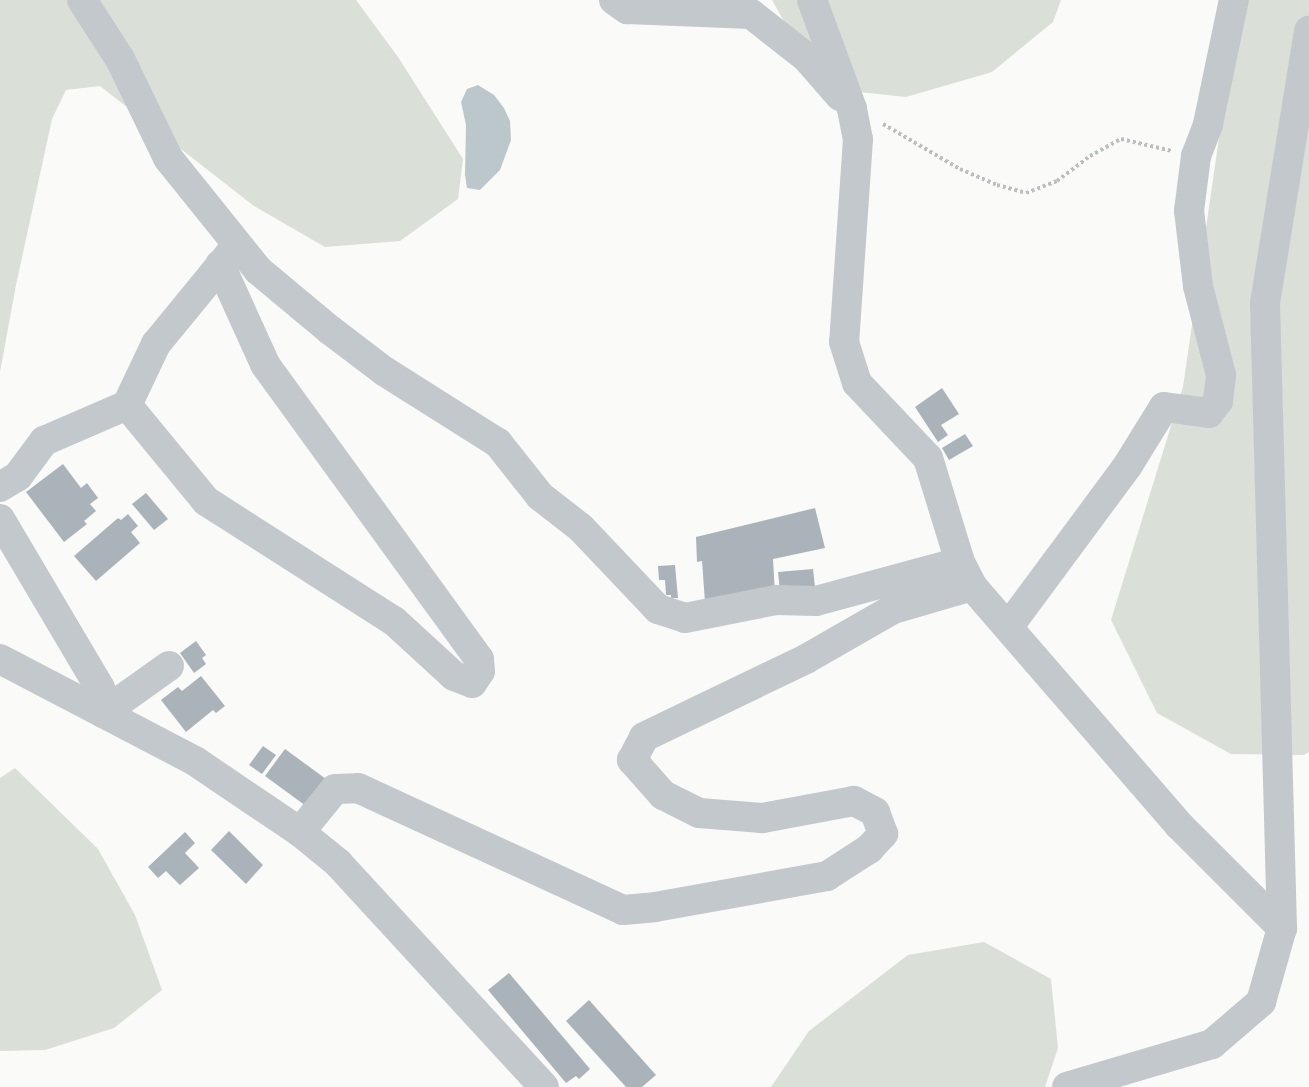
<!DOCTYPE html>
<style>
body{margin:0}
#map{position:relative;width:1309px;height:1087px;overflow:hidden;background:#fafaf8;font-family:Roboto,sans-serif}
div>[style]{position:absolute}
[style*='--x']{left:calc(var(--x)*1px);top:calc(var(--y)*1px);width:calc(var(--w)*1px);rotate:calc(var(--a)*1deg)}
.green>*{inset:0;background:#dadfd7}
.water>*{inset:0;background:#bbc7cb}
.building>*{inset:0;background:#aab3b9}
.path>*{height:4px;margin-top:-2px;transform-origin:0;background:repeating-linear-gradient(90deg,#bbbfc2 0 3px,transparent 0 6px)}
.minor>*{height:30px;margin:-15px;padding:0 15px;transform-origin:15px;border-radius:15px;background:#c3c8cc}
span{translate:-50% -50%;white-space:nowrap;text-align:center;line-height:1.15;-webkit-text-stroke:6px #fff;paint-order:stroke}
</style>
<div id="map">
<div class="green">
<i style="clip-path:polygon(0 0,356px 0,398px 57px,463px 159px,458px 199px,400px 241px,325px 247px,254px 206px,100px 86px,66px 90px,52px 119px,16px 285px,0 372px)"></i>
<i style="clip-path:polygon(772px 0,1061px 0,1053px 22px,992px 72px,906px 97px,840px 90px,795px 41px)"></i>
<i style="clip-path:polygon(1239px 0,1309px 0,1309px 752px,1304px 755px,1231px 754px,1157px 713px,1111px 620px,1183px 387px)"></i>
<i style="clip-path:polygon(15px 768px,98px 849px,135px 915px,162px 990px,114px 1028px,45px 1050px,0 1051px,0 778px)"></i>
<i style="clip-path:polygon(984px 942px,1051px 979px,1058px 1048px,1045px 1087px,771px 1087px,809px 1031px,908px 955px)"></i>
</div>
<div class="water">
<i style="clip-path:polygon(478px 85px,494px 95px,504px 108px,510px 121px,511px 140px,500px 170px,480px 190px,467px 188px,465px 175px,466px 125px,461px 102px,467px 89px)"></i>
</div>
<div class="building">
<i style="clip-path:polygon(942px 388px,959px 414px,941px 425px,948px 435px,938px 442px,915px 407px)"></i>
<i style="clip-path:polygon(965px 434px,973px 446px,949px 460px,942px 448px)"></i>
<i style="clip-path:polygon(63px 464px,81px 488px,87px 483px,98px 498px,90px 504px,96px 511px,84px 521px,87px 524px,64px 542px,26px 492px)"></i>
<i style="clip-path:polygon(146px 493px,168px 519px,154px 530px,132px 504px)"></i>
<i style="clip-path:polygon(815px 508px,825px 548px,773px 559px,775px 594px,705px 602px,702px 561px,697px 562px,696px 537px)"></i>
<i style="clip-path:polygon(128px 514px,138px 526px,131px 532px,140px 543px,96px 581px,74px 556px,118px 518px,121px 520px)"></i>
<i style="clip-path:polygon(675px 565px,678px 598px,671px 598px,671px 595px,666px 595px,665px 580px,659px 580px,658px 566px)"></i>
<i style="clip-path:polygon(813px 569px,815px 587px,780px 591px,778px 572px)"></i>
<i style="clip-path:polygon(196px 641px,206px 655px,202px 658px,206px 664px,194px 673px,180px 653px)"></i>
<i style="clip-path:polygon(201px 676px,225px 706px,216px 713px,213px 710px,186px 732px,161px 700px,178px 687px,182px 691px)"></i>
<i style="clip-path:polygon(263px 746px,276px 755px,262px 774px,249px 765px)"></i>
<i style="clip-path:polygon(285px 749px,326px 779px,306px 806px,265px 776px)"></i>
<i style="clip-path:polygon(229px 831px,263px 865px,246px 884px,211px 850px)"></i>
<i style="clip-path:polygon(185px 832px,195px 843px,185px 853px,199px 868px,180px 885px,166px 871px,158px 878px,148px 867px)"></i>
<i style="clip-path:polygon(509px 973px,590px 1069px,579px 1079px,576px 1076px,566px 1083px,488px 990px)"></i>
<i style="clip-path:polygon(589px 1000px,656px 1075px,642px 1087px,626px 1087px,566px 1021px)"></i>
</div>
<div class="path">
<i style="--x:883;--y:124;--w:89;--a:30.3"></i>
<i style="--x:960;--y:169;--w:40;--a:23.4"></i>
<i style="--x:997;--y:185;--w:30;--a:15"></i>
<i style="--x:1026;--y:193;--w:33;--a:-21"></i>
<i style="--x:1057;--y:181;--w:41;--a:-37.1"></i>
<i style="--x:1090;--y:156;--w:35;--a:-29"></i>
<i style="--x:1121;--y:139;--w:52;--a:13.2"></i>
</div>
<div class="minor">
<i style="--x:82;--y:0;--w:70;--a:57.2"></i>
<i style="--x:120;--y:59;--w:110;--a:64.1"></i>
<i style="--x:168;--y:158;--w:144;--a:51.2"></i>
<i style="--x:258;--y:270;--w:94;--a:39.8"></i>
<i style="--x:330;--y:330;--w:68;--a:37.2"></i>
<i style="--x:384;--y:371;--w:135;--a:32.3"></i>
<i style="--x:498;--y:443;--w:68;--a:51.6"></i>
<i style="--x:540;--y:496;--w:52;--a:38"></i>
<i style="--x:581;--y:528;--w:112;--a:46.5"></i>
<i style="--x:658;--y:609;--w:28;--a:18"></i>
<i style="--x:685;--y:618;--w:93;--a:-11.2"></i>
<i style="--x:776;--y:600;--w:40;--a:1.4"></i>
<i style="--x:816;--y:601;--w:149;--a:-15.2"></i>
<i style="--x:614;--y:0;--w:16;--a:35"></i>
<i style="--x:627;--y:9;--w:124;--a:2.3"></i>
<i style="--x:751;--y:14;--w:70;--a:38"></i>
<i style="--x:806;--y:57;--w:52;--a:48.9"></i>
<i style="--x:812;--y:0;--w:116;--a:69.8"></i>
<i style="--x:852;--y:109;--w:31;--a:79"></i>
<i style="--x:858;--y:139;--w:203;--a:93.9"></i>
<i style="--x:844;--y:342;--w:43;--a:72.4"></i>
<i style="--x:857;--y:383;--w:103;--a:46.6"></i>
<i style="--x:928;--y:458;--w:109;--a:72.9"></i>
<i style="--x:960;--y:562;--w:27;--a:63"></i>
<i style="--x:972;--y:586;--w:316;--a:49.1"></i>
<i style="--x:1179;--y:825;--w:146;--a:45"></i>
<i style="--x:127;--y:405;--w:124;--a:50.5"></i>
<i style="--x:206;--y:501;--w:223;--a:32.6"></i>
<i style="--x:394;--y:621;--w:81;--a:42.5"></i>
<i style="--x:454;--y:676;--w:19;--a:21"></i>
<i style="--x:472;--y:683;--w:14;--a:-56"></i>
<i style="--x:480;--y:671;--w:12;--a:-95"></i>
<i style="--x:479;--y:659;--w:364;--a:-126"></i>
<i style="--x:265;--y:364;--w:109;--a:-114.4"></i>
<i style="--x:0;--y:487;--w:21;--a:-31"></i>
<i style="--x:18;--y:476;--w:44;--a:-53.4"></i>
<i style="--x:44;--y:441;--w:90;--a:-23.4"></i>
<i style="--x:127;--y:405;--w:68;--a:-64.6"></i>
<i style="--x:156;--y:344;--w:120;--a:-50.7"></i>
<i style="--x:0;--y:519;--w:196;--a:59.4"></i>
<i style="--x:100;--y:688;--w:25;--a:83"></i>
<i style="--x:103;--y:713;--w:81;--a:-35.5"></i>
<i style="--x:1009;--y:626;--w:200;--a:-53.5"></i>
<i style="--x:1128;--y:465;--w:68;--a:-58.2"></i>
<i style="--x:1164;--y:407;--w:45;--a:7.6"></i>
<i style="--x:1209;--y:413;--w:15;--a:-53"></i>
<i style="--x:1218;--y:401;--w:26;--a:-83"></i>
<i style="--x:1221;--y:375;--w:92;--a:-104.5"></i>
<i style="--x:1198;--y:286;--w:76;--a:-96.8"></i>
<i style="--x:1189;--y:211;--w:55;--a:-82.7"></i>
<i style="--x:1196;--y:156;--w:34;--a:-69"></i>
<i style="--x:1208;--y:124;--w:127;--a:-78.2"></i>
<i style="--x:0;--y:659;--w:220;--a:27.6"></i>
<i style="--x:195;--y:761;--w:127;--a:34.1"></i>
<i style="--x:300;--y:832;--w:49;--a:39.2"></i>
<i style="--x:338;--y:863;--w:304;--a:47.4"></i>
<i style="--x:300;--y:832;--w:55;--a:-50.9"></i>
<i style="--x:335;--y:789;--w:23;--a:-2"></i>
<i style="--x:358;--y:788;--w:292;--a:24.7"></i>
<i style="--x:623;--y:910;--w:32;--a:-5"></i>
<i style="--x:655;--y:907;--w:175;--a:-10.2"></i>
<i style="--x:827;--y:876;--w:50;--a:-32.7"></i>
<i style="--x:869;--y:849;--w:21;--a:-47"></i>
<i style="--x:883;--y:834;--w:23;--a:-110"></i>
<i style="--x:875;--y:812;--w:24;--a:-152"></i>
<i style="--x:854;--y:801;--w:94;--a:169.5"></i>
<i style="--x:762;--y:818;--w:63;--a:-175.5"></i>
<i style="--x:699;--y:813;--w:40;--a:-153.4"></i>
<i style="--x:663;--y:795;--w:47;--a:-131.5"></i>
<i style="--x:632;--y:760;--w:26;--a:-62"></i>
<i style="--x:644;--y:737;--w:180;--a:-25.7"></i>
<i style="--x:806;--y:659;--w:100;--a:-29.9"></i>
<i style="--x:893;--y:609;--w:82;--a:-16.2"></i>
<i style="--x:1067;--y:1087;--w:151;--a:-16.5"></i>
<i style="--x:1212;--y:1044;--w:65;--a:-40.6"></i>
<i style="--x:1261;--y:1002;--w:77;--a:-74.2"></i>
<i style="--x:1282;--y:928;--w:625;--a:-91.56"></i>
<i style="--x:1265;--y:303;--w:276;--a:-80.8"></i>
</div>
</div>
